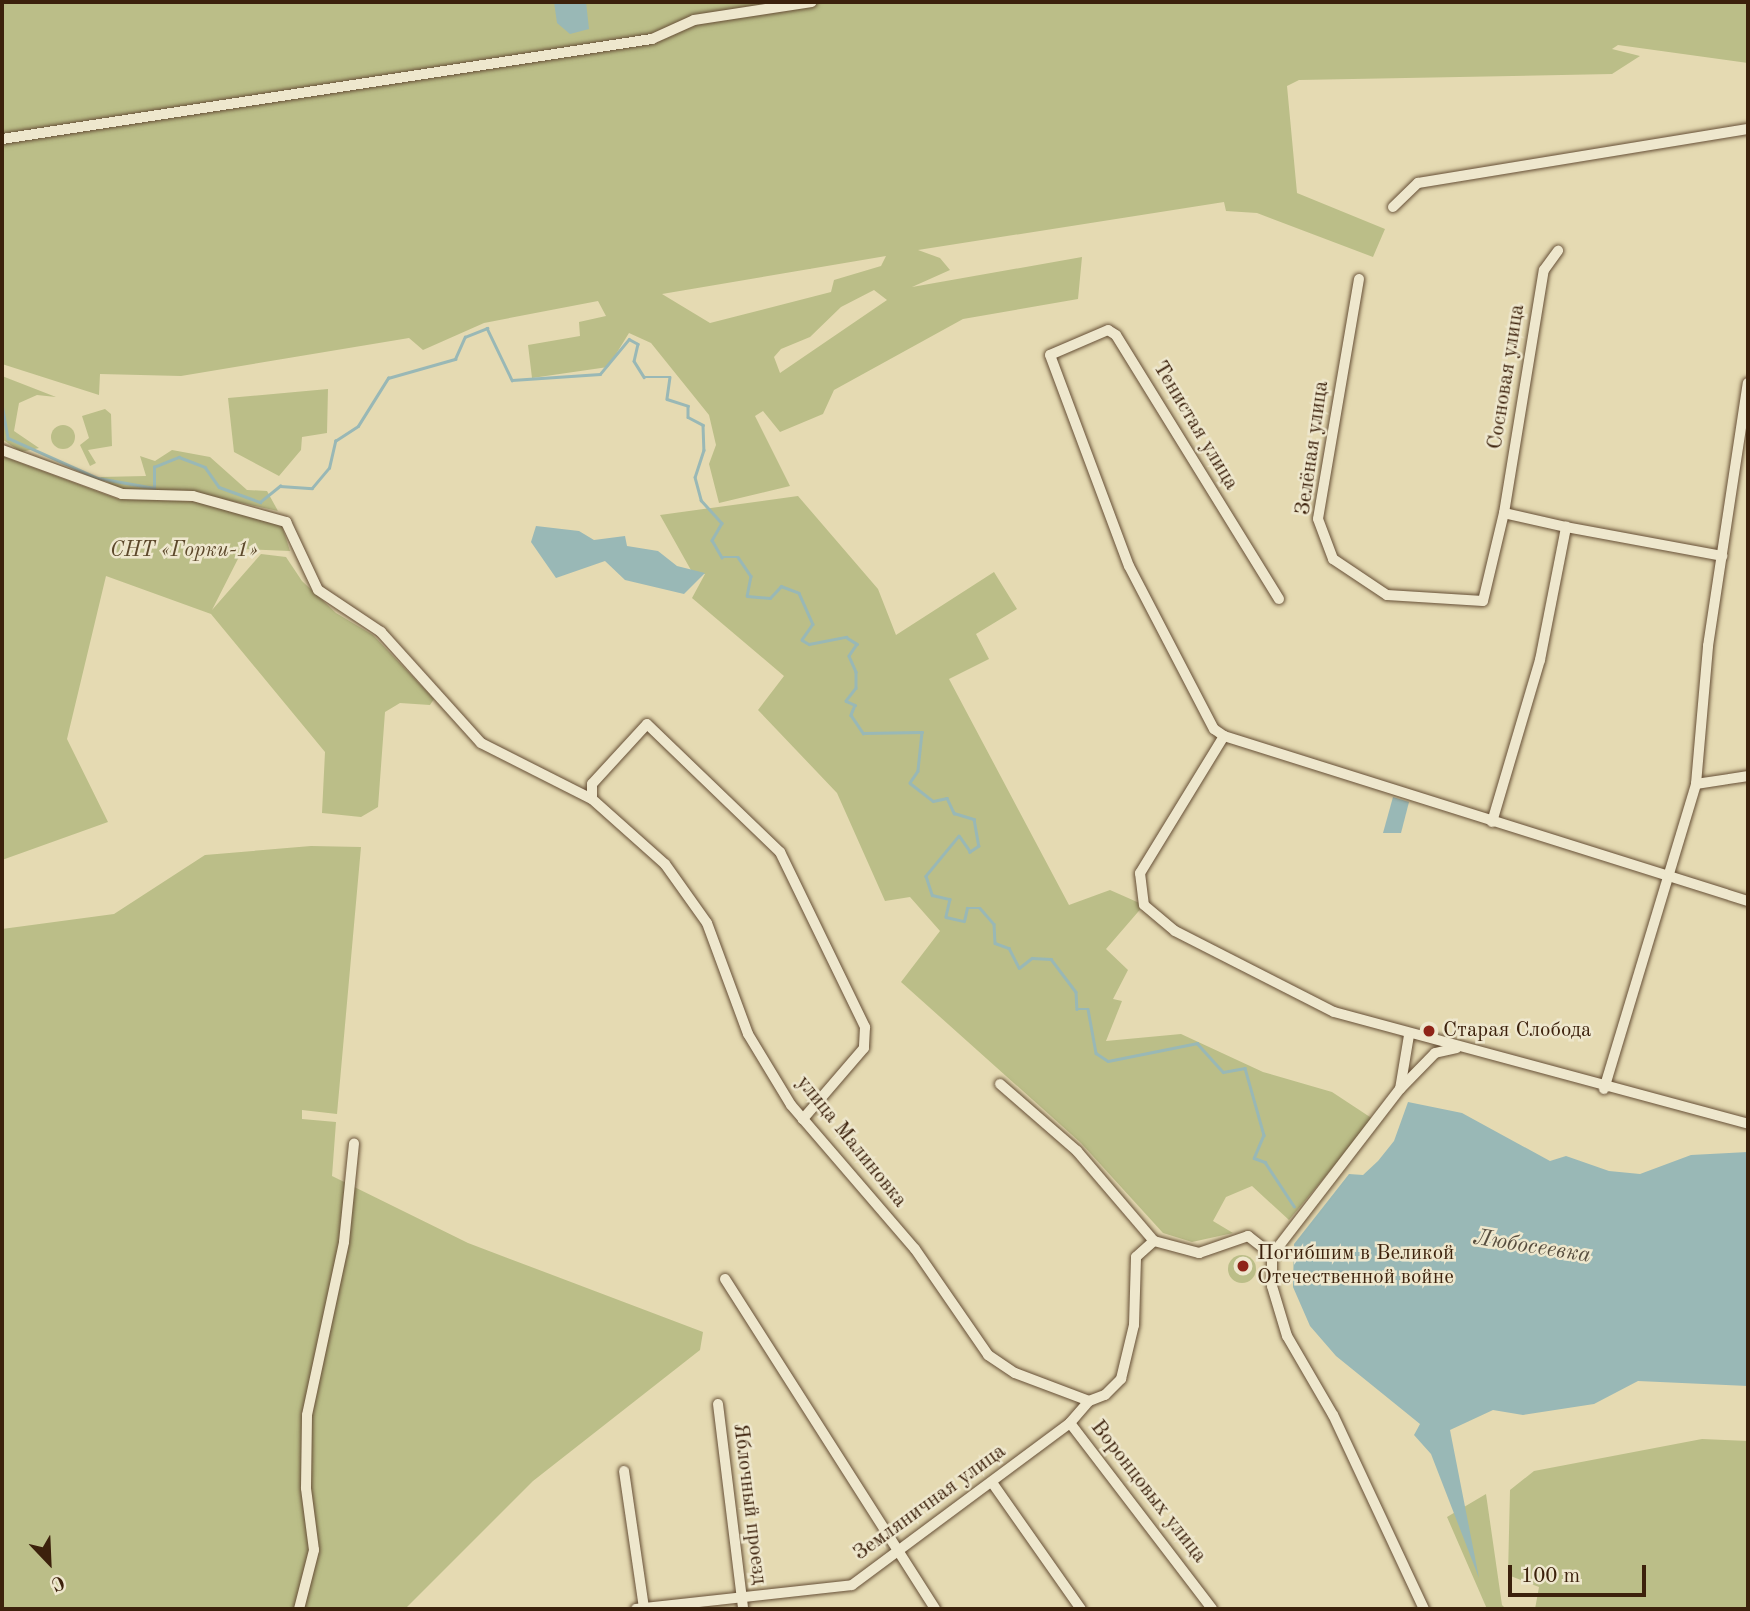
<!DOCTYPE html>
<meta charset="utf-8">
<style>
body{margin:0}
#map{position:relative;width:1750px;height:1611px;overflow:hidden;background:#e5dab2;font-family:"Old Standard TT",serif}
div>[style]{position:absolute}
[style*='--x']{left:calc(var(--x)*1px);top:calc(var(--y)*1px);width:calc(var(--w)*1px);rotate:calc(var(--a)*1deg)}
.green>*{inset:0;background:#bbbe88}
.round{border-radius:50%}
.water>*{inset:0;background:#99b8b6}
.stream>*{height:2.5px;margin:-1.25px;padding:0 1.25px;transform-origin:1.25px;border-radius:1.25px;background:#99b8b6}
.roads{filter:drop-shadow(0 0 2px #664f36) drop-shadow(0 0 2px #664f36)}
.minor>*{height:10px;margin:-5px;padding:0 5px;transform-origin:5px;border-radius:5px;background:#eee7cd}
.dots>*{width:19px;height:19px;translate:-50% -50%;box-sizing:border-box;border:4px solid #eee7cd;border-radius:50%}
span{translate:-50% -50%;white-space:nowrap;text-align:center;line-height:1.15;-webkit-text-stroke:5px #eee7cd;paint-order:stroke}
.street-label{font-size:21px;color:#3c210c}
.park-label{font-size:21px;color:#5c482b;font-style:italic}
.poi-label{font-size:21px;color:#3c210c}
.left{translate:0 -50%;text-align:left}
.water-label{font-size:23px;color:#584e3f;font-style:italic}
.frame{position:absolute;inset:0;border:4px solid #3c210c;pointer-events:none}
.north{position:absolute;left:14px;top:1527px;width:70px;height:70px;-webkit-text-stroke:5px #eee7cd;paint-order:stroke;rotate:157deg;font-size:19px;font-weight:700;line-height:28px;text-align:center;color:#3c210c}
.north::after{content:'';display:block;margin:auto;width:24px;height:32px;background:#3c210c;clip-path:polygon(50% 0,100% 100%,50% 72%,0 100%)}
.scale{position:absolute;left:1508px;top:1565px;width:138px;height:32px;box-sizing:border-box;border:4px solid #3c210c;border-top:0;padding-left:9px;font-size:21px;line-height:24px;white-space:nowrap;color:#3c210c;-webkit-text-stroke:5px #eee7cd;paint-order:stroke}
</style>
<div id="map">
<div class="green">
<i style="clip-path:polygon(evenodd,2px 2px,1748px 2px,1748px 63px,1618px 45px,1612px 49px,1640px 56px,1612px 74px,1299px 80px,1287px 86px,1297px 193px,1385px 229px,1373px 257px,1257px 213px,1226px 211px,1224px 202px,918px 250px,940px 258px,950px 270px,912px 287px,1082px 257px,1078px 299px,963px 319px,834px 390px,823px 414px,780px 432px,763px 411px,755px 416px,790px 486px,719px 503px,709px 464px,716px 445px,709px 415px,651px 343px,629px 333px,608px 367px,532px 378px,528px 345px,580px 336px,579px 322px,606px 316px,598px 301px,484px 323px,423px 350px,409px 338px,181px 376px,100px 374px,99px 395px,2px 364px,2px 2px,886px 256px,881px 266px,834px 280px,831px 292px,710px 323px,662px 294px,886px 256px,2px 2px,874px 290px,887px 300px,780px 373px,774px 357px,781px 349px,810px 337px,841px 307px,874px 290px)"></i>
<i style="clip-path:polygon(2px 376px,56px 397px,37px 395px,19px 403px,14px 431px,39px 448px,21px 452px,2px 439px)"></i>
<i style="clip-path:polygon(328px 389px,327px 433px,302px 437px,301px 450px,279px 476px,234px 452px,228px 398px)"></i>
<i style="clip-path:polygon(105px 409px,111px 414px,112px 446px,88px 450px,96px 463px,90px 466px,80px 445px,89px 438px,82px 416px)"></i>
<i class="round" style="left:51px;top:425px;width:24px;height:24px"></i>
<i style="clip-path:polygon(172px 450px,210px 457px,247px 490px,267px 491px,278px 511px,204px 495px,119px 490px,100px 477px,146px 476px,140px 456px,155px 461px)"></i>
<i style="clip-path:polygon(2px 456px,118px 499px,208px 502px,282px 526px,290px 551px,243px 549px,212px 610px,261px 554px,286px 557px,302px 581px,336px 613px,373px 635px,434px 699px,430px 705px,400px 703px,385px 712px,378px 807px,361px 817px,322px 813px,325px 752px,211px 614px,106px 576px,67px 739px,108px 822px,2px 860px)"></i>
<i style="clip-path:polygon(798px 496px,878px 589px,896px 635px,994px 572px,1017px 609px,976px 634px,989px 659px,949px 679px,1069px 905px,1110px 890px,1144px 905px,1106px 949px,1128px 970px,1113px 999px,1122px 1001px,1106px 1041px,1181px 1034px,1263px 1072px,1332px 1092px,1373px 1119px,1289px 1220px,1252px 1186px,1226px 1197px,1213px 1221px,1233px 1233px,1192px 1242px,1163px 1233px,1081px 1143px,901px 982px,940px 931px,910px 897px,885px 901px,837px 793px,758px 710px,784px 676px,692px 598px,705px 574px,692px 572px,660px 515px)"></i>
<i style="clip-path:polygon(311px 846px,361px 847px,337px 1114px,302px 1110px,302px 1119px,336px 1122px,332px 1176px,468px 1243px,703px 1332px,700px 1350px,533px 1481px,405px 1609px,2px 1609px,2px 929px,114px 914px,205px 855px)"></i>
<i class="round" style="left:1228px;top:1255px;width:28px;height:28px"></i>
<i style="clip-path:polygon(1702px 1439px,1748px 1441px,1748px 1609px,1535px 1609px,1539px 1587px,1508px 1575px,1510px 1490px,1534px 1471px)"></i>
<i style="clip-path:polygon(1486px 1494px,1502px 1605px,1506px 1609px,1487px 1609px,1447px 1517px)"></i>
</div>
<div class="water">
<i style="clip-path:polygon(554px 2px,586px 2px,589px 29px,570px 34px,557px 23px)"></i>
<i style="clip-path:polygon(536px 526px,579px 531px,594px 540px,625px 536px,627px 546px,658px 551px,677px 566px,705px 573px,684px 594px,625px 580px,605px 561px,556px 578px,531px 542px)"></i>
<i style="clip-path:polygon(1393px 797px,1409px 802px,1401px 833px,1383px 833px)"></i>
<i style="clip-path:polygon(1408px 1102px,1462px 1113px,1550px 1161px,1566px 1156px,1609px 1171px,1640px 1174px,1691px 1155px,1748px 1152px,1748px 1386px,1638px 1381px,1594px 1404px,1523px 1415px,1493px 1410px,1450px 1430px,1479px 1578px,1431px 1454px,1414px 1435px,1420px 1424px,1336px 1356px,1310px 1326px,1293px 1287px,1294px 1244px,1349px 1174px,1363px 1175px,1378px 1161px,1394px 1141px)"></i>
</div>
<div class="stream">
<i style="--x:2;--y:404;--w:35;--a:80"></i>
<i style="--x:8;--y:438;--w:98;--a:24"></i>
<i style="--x:98;--y:478;--w:57;--a:10.1"></i>
<i style="--x:154;--y:488;--w:21;--a:-90"></i>
<i style="--x:154;--y:467;--w:27;--a:-22"></i>
<i style="--x:179;--y:457;--w:28;--a:21"></i>
<i style="--x:205;--y:467;--w:24;--a:55"></i>
<i style="--x:219;--y:487;--w:44;--a:20.1"></i>
<i style="--x:260;--y:502;--w:26;--a:-39"></i>
<i style="--x:280;--y:486;--w:32;--a:4"></i>
<i style="--x:312;--y:488;--w:26;--a:-50"></i>
<i style="--x:329;--y:468;--w:28;--a:-77"></i>
<i style="--x:335;--y:441;--w:27;--a:-33"></i>
<i style="--x:358;--y:426;--w:57;--a:-58"></i>
<i style="--x:388;--y:378;--w:70;--a:-15.8"></i>
<i style="--x:455;--y:359;--w:24;--a:-66"></i>
<i style="--x:465;--y:337;--w:24;--a:-22"></i>
<i style="--x:487;--y:328;--w:58;--a:64.3"></i>
<i style="--x:512;--y:380;--w:88;--a:-3.9"></i>
<i style="--x:600;--y:374;--w:45;--a:-50.4"></i>
<i style="--x:629;--y:339;--w:10;--a:29"></i>
<i style="--x:638;--y:344;--w:17;--a:103"></i>
<i style="--x:634;--y:361;--w:19;--a:58"></i>
<i style="--x:644;--y:377;--w:26;--a:0"></i>
<i style="--x:670;--y:377;--w:22;--a:98"></i>
<i style="--x:667;--y:399;--w:22;--a:18"></i>
<i style="--x:688;--y:406;--w:11;--a:90"></i>
<i style="--x:688;--y:417;--w:17;--a:28"></i>
<i style="--x:703;--y:425;--w:25;--a:88"></i>
<i style="--x:704;--y:450;--w:28;--a:108"></i>
<i style="--x:695;--y:477;--w:24;--a:75"></i>
<i style="--x:701;--y:500;--w:31;--a:48"></i>
<i style="--x:722;--y:523;--w:20;--a:120"></i>
<i style="--x:712;--y:540;--w:20;--a:60"></i>
<i style="--x:722;--y:557;--w:16;--a:0"></i>
<i style="--x:738;--y:557;--w:23;--a:56"></i>
<i style="--x:751;--y:576;--w:20;--a:101"></i>
<i style="--x:747;--y:596;--w:23;--a:5"></i>
<i style="--x:770;--y:598;--w:16;--a:-47"></i>
<i style="--x:781;--y:586;--w:19;--a:21"></i>
<i style="--x:799;--y:593;--w:34;--a:66"></i>
<i style="--x:813;--y:624;--w:19;--a:125"></i>
<i style="--x:802;--y:640;--w:8;--a:30"></i>
<i style="--x:809;--y:644;--w:38;--a:-11"></i>
<i style="--x:846;--y:637;--w:13;--a:32"></i>
<i style="--x:857;--y:644;--w:14;--a:124"></i>
<i style="--x:849;--y:656;--w:17;--a:66"></i>
<i style="--x:856;--y:672;--w:16;--a:90"></i>
<i style="--x:856;--y:688;--w:16;--a:128"></i>
<i style="--x:846;--y:701;--w:10;--a:24"></i>
<i style="--x:855;--y:705;--w:11;--a:112"></i>
<i style="--x:851;--y:715;--w:22;--a:56"></i>
<i style="--x:863;--y:733;--w:59;--a:-1"></i>
<i style="--x:922;--y:732;--w:39;--a:96"></i>
<i style="--x:918;--y:771;--w:14;--a:124"></i>
<i style="--x:910;--y:783;--w:29;--a:38"></i>
<i style="--x:933;--y:801;--w:14;--a:-12"></i>
<i style="--x:947;--y:798;--w:17;--a:65"></i>
<i style="--x:954;--y:813;--w:21;--a:17"></i>
<i style="--x:974;--y:819;--w:27;--a:80"></i>
<i style="--x:979;--y:846;--w:11;--a:146"></i>
<i style="--x:970;--y:852;--w:19;--a:-125"></i>
<i style="--x:959;--y:836;--w:52;--a:129.5"></i>
<i style="--x:926;--y:876;--w:20;--a:72"></i>
<i style="--x:932;--y:895;--w:18;--a:13"></i>
<i style="--x:950;--y:899;--w:18;--a:103"></i>
<i style="--x:946;--y:917;--w:18;--a:13"></i>
<i style="--x:964;--y:921;--w:13;--a:-77"></i>
<i style="--x:967;--y:908;--w:13;--a:0"></i>
<i style="--x:980;--y:908;--w:21;--a:49"></i>
<i style="--x:994;--y:924;--w:19;--a:87"></i>
<i style="--x:995;--y:943;--w:15;--a:20"></i>
<i style="--x:1009;--y:948;--w:22;--a:63"></i>
<i style="--x:1019;--y:968;--w:16;--a:-38"></i>
<i style="--x:1032;--y:958;--w:19;--a:3"></i>
<i style="--x:1051;--y:959;--w:41;--a:52.9"></i>
<i style="--x:1076;--y:992;--w:17;--a:87"></i>
<i style="--x:1077;--y:1009;--w:11;--a:0"></i>
<i style="--x:1088;--y:1009;--w:45;--a:79.7"></i>
<i style="--x:1096;--y:1053;--w:14;--a:34"></i>
<i style="--x:1108;--y:1061;--w:91;--a:-11.4"></i>
<i style="--x:1197;--y:1043;--w:39;--a:48"></i>
<i style="--x:1223;--y:1072;--w:22;--a:-10"></i>
<i style="--x:1245;--y:1068;--w:70;--a:74.2"></i>
<i style="--x:1264;--y:1135;--w:25;--a:113"></i>
<i style="--x:1254;--y:1158;--w:12;--a:20"></i>
<i style="--x:1265;--y:1162;--w:53;--a:56.6"></i>
</div>
<div class="roads">
<div class="minor">
<i style="--x:2;--y:139;--w:658;--a:-8.75"></i>
<i style="--x:652;--y:39;--w:46;--a:-24.3"></i>
<i style="--x:694;--y:20;--w:119;--a:-8.7"></i>
<i style="--x:1393;--y:207;--w:35;--a:-44"></i>
<i style="--x:1418;--y:183;--w:334;--a:-9.3"></i>
<i style="--x:1359;--y:279;--w:243;--a:99.7"></i>
<i style="--x:1318;--y:519;--w:43;--a:69.4"></i>
<i style="--x:1333;--y:559;--w:65;--a:33.7"></i>
<i style="--x:1387;--y:595;--w:96;--a:3.6"></i>
<i style="--x:1483;--y:601;--w:90;--a:-76.6"></i>
<i style="--x:1504;--y:513;--w:64;--a:12.7"></i>
<i style="--x:2;--y:450;--w:128;--a:20.1"></i>
<i style="--x:122;--y:494;--w:71;--a:1.6"></i>
<i style="--x:193;--y:496;--w:97;--a:15.6"></i>
<i style="--x:286;--y:522;--w:75;--a:64.8"></i>
<i style="--x:318;--y:590;--w:76;--a:33.7"></i>
<i style="--x:381;--y:632;--w:149;--a:48"></i>
<i style="--x:481;--y:743;--w:124;--a:26.8"></i>
<i style="--x:592;--y:799;--w:98;--a:41.7"></i>
<i style="--x:665;--y:864;--w:72;--a:54.6"></i>
<i style="--x:707;--y:923;--w:118;--a:69.7"></i>
<i style="--x:748;--y:1034;--w:83;--a:58.8"></i>
<i style="--x:791;--y:1105;--w:190;--a:49.3"></i>
<i style="--x:915;--y:1249;--w:129;--a:55.4"></i>
<i style="--x:988;--y:1355;--w:32;--a:34"></i>
<i style="--x:1015;--y:1373;--w:79;--a:20.7"></i>
<i style="--x:1089;--y:1401;--w:17;--a:-21"></i>
<i style="--x:1105;--y:1395;--w:23;--a:-45"></i>
<i style="--x:1121;--y:1379;--w:56;--a:-76.5"></i>
<i style="--x:1134;--y:1325;--w:68;--a:-88.3"></i>
<i style="--x:1136;--y:1257;--w:24;--a:-42"></i>
<i style="--x:1154;--y:1241;--w:47;--a:14.9"></i>
<i style="--x:1199;--y:1253;--w:52;--a:-19.1"></i>
<i style="--x:1248;--y:1236;--w:31;--a:38"></i>
<i style="--x:1504;--y:513;--w:246;--a:-80.7"></i>
<i style="--x:1544;--y:270;--w:24;--a:-54"></i>
<i style="--x:1279;--y:599;--w:310;--a:-121.7"></i>
<i style="--x:1116;--y:335;--w:9;--a:-148"></i>
<i style="--x:1108;--y:330;--w:63;--a:156.7"></i>
<i style="--x:1050;--y:355;--w:225;--a:69.5"></i>
<i style="--x:1129;--y:566;--w:184;--a:62.5"></i>
<i style="--x:1214;--y:729;--w:12;--a:35"></i>
<i style="--x:1224;--y:736;--w:161;--a:121.5"></i>
<i style="--x:1140;--y:873;--w:32;--a:83"></i>
<i style="--x:1144;--y:905;--w:40;--a:40"></i>
<i style="--x:1175;--y:931;--w:178;--a:27"></i>
<i style="--x:1334;--y:1012;--w:429;--a:15.1"></i>
<i style="--x:1224;--y:736;--w:549;--a:17.48"></i>
<i style="--x:1696;--y:784;--w:53;--a:-8.7"></i>
<i style="--x:592;--y:799;--w:15;--a:-90"></i>
<i style="--x:592;--y:784;--w:81;--a:-47.5"></i>
<i style="--x:647;--y:724;--w:185;--a:43.9"></i>
<i style="--x:780;--y:852;--w:195;--a:64.1"></i>
<i style="--x:865;--y:1027;--w:21;--a:93"></i>
<i style="--x:864;--y:1048;--w:94;--a:130.7"></i>
<i style="--x:1492;--y:822;--w:169;--a:-73.5"></i>
<i style="--x:1540;--y:660;--w:136;--a:-78.9"></i>
<i style="--x:1566;--y:527;--w:159;--a:10.5"></i>
<i style="--x:1000;--y:1084;--w:102;--a:41"></i>
<i style="--x:1077;--y:1151;--w:118;--a:49.5"></i>
<i style="--x:1400;--y:1089;--w:55;--a:-80.5"></i>
<i style="--x:1604;--y:1089;--w:319;--a:-73.2"></i>
<i style="--x:1696;--y:784;--w:139;--a:-85"></i>
<i style="--x:1708;--y:646;--w:266;--a:-81.4"></i>
<i style="--x:725;--y:1279;--w:391;--a:57.5"></i>
<i style="--x:1089;--y:1401;--w:29;--a:131"></i>
<i style="--x:1070;--y:1423;--w:234;--a:52.6"></i>
<i style="--x:718;--y:1404;--w:207;--a:83"></i>
<i style="--x:624;--y:1471;--w:138;--a:81.7"></i>
<i style="--x:993;--y:1484;--w:153;--a:54.9"></i>
<i style="--x:299;--y:1609;--w:61;--a:-75.7"></i>
<i style="--x:314;--y:1550;--w:63;--a:-97.4"></i>
<i style="--x:306;--y:1488;--w:73;--a:-89.2"></i>
<i style="--x:307;--y:1415;--w:177;--a:-77.9"></i>
<i style="--x:344;--y:1242;--w:99;--a:-84.2"></i>
<i style="--x:636;--y:1609;--w:217;--a:-6.3"></i>
<i style="--x:852;--y:1585;--w:272;--a:-36.6"></i>
<i style="--x:1424;--y:1609;--w:214;--a:-115.1"></i>
<i style="--x:1333;--y:1415;--w:91;--a:-120.2"></i>
<i style="--x:1287;--y:1336;--w:52;--a:-106.7"></i>
<i style="--x:1272;--y:1286;--w:31;--a:-90"></i>
<i style="--x:1272;--y:1255;--w:210;--a:-52.4"></i>
<i style="--x:1400;--y:1089;--w:50;--a:-45.8"></i>
<i style="--x:1435;--y:1053;--w:22;--a:-13"></i>
</div>
</div>
<div class="dots">
<i style="left:1429px;top:1031px;background:#8f2418"></i>
<i style="left:1243px;top:1266px;background:#8f2418"></i>
</div>
<div class="street-label">
<span style="left:1507px;top:377px;rotate:-81deg">Сосновая улица</span>
<span style="left:1195px;top:426px;rotate:59deg">Тенистая улица</span>
<span style="left:1313px;top:448px;rotate:-82deg">Зелёная улица</span>
<span style="left:851px;top:1142px;rotate:51deg">улица Малиновка</span>
<span style="left:1148px;top:1492px;rotate:52deg">Воронцовых улица</span>
<span style="left:930px;top:1503px;rotate:-36deg">Земляничная улица</span>
<span style="left:749px;top:1504px;rotate:83deg">Яблочный проезд</span>
</div>
<div class="park-label">
<span style="left:184px;top:551px">СНТ «Горки-1»</span>
</div>
<div class="poi-label">
<span class="left" style="left:1443px;top:1031px">Старая Слобода</span>
<span class="left" style="left:1257px;top:1266px">Погибшим в Великой<br>Отечественной войне</span>
</div>
<div class="water-label">
<span style="left:1532px;top:1247px;rotate:9deg">Любосеевка</span>
</div>
<div class="frame"></div>
<div class="north">С</div>
<div class="scale">100 m</div>
</div>
